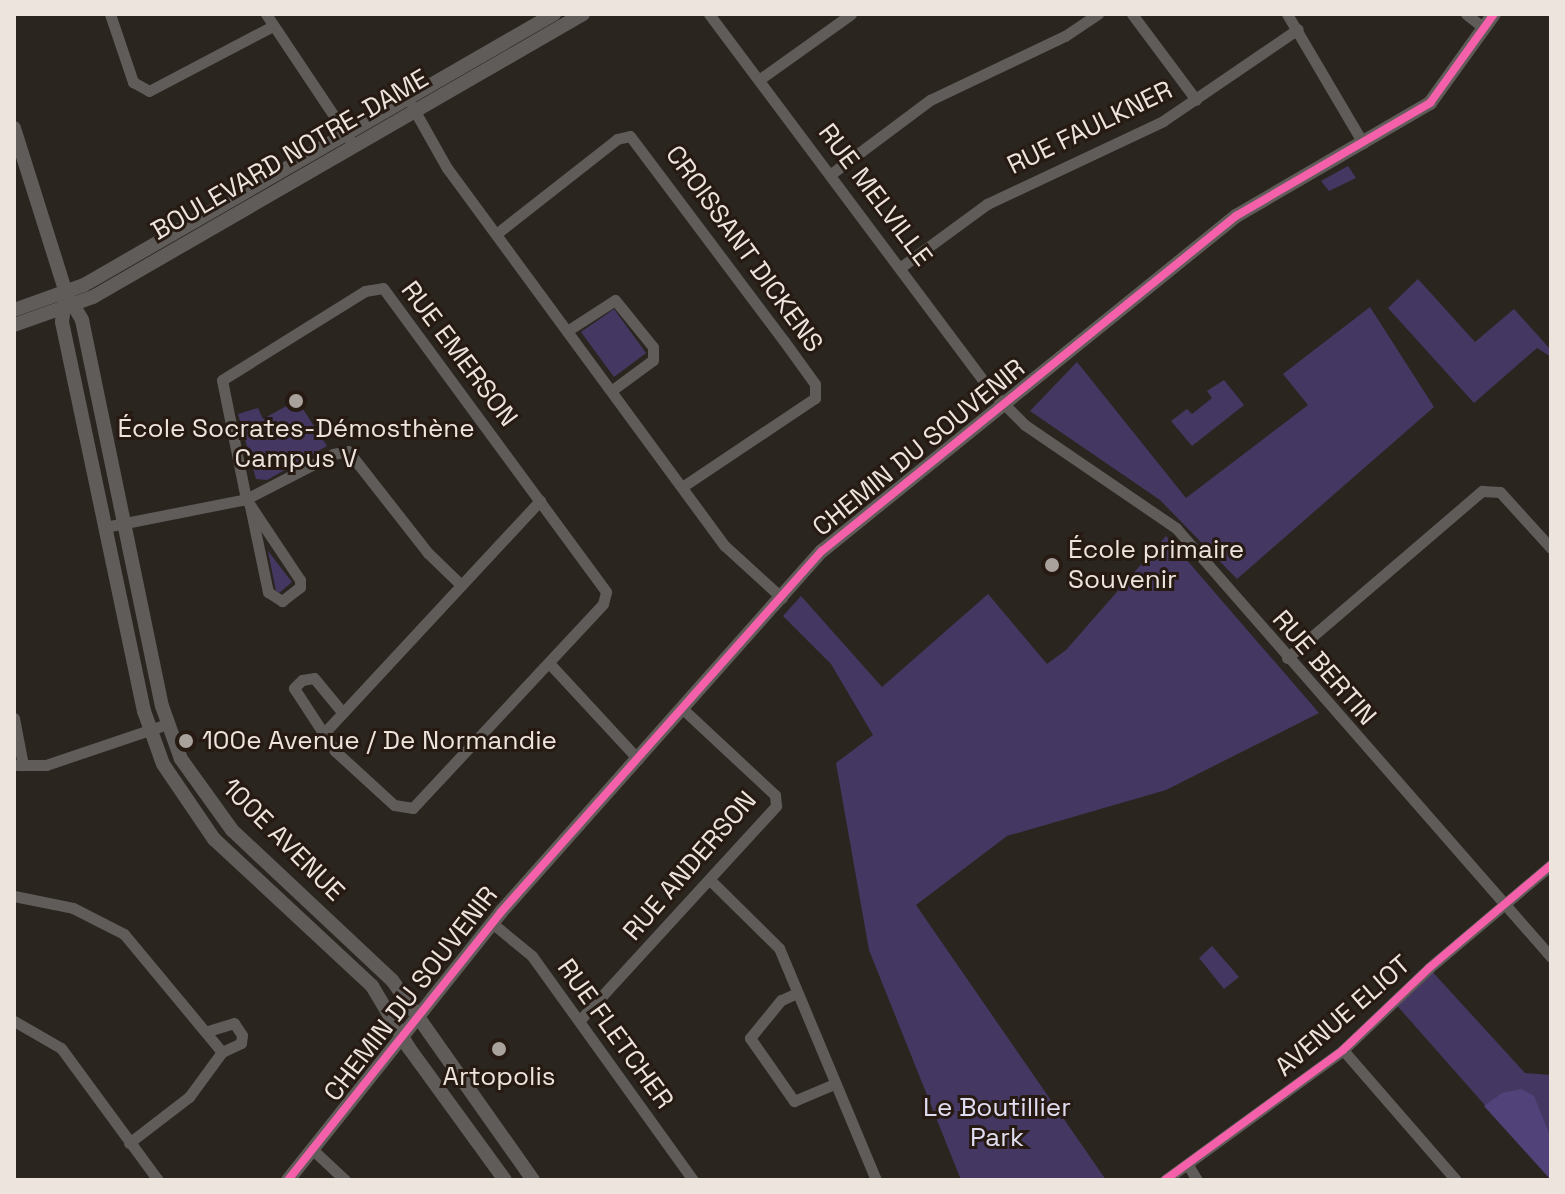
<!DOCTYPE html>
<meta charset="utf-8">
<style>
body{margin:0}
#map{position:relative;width:1565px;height:1194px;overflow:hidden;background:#2b2520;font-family:"Space Grotesk",sans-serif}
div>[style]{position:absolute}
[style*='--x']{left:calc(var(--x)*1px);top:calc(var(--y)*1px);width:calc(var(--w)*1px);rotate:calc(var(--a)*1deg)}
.green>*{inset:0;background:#443862}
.forest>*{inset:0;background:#52427a}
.minor>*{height:11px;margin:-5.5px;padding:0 5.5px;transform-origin:5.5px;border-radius:5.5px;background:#5f5c59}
.tertiary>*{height:14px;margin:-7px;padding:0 7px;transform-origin:7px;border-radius:7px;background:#5f5c59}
.cycleway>*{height:8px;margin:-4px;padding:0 4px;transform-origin:4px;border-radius:4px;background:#f560ab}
.dots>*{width:22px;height:22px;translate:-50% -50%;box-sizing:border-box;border:4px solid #261a12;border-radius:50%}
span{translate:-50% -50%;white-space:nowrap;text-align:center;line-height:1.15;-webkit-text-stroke:6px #261a12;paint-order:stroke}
.street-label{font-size:26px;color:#ede4de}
.poi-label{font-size:26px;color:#ede4de}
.left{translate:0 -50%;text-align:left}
.park-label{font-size:26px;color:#e1ddf1}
.frame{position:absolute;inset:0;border:16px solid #ede4de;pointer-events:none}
</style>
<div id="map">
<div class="green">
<i style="clip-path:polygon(1348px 166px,1356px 178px,1329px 191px,1321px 181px)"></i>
<i style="clip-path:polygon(1418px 279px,1475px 342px,1514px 309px,1551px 350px,1551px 357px,1537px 348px,1474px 403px,1388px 308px)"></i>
<i style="clip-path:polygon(1370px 307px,1434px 407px,1237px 579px,1160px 500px,1030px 411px,1077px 362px,1186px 498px,1308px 405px,1283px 374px)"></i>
<i style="clip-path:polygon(614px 309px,646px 353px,614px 377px,581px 332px)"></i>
<i style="clip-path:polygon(1224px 380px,1244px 405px,1192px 446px,1171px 421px,1187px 409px,1192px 414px,1212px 398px,1207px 391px)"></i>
<i style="clip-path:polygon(297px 400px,327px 446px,267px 480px,256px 479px,238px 414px,258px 408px,263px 419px)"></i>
<i style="clip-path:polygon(1166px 536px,1319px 713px,1166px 790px,1007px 836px,916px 905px,1106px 1180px,961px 1180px,869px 950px,836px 763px,873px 735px,831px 664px,783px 616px,801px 596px,882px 687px,988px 594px,1047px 664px,1066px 650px)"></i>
<i style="clip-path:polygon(268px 551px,292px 582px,279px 593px,276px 591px)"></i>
<i style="clip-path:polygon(1212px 946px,1239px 977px,1224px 989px,1199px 958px)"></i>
<i style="clip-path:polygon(1429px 968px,1525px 1073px,1551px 1075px,1551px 1180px,1393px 1001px)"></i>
</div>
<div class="forest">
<i style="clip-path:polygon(1521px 1089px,1534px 1096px,1551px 1138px,1551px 1180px,1484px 1106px,1502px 1093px)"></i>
</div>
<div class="minor">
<i style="--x:110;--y:14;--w:72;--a:71.3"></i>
<i style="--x:133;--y:82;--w:18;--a:29"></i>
<i style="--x:149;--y:91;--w:138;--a:-27.7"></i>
<i style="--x:266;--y:14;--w:159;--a:56.3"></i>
<i style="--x:709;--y:14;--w:474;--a:53.2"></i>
<i style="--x:993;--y:393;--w:45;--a:45"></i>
<i style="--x:1025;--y:425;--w:183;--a:34.3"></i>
<i style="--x:1176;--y:528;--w:570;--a:48.84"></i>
<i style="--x:1132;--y:14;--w:107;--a:53.3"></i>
<i style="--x:1287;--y:14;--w:150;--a:59.5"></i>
<i style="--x:1466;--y:14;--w:23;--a:38"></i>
<i style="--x:760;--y:79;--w:112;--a:-35.5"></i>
<i style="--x:412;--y:106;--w:71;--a:60.6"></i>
<i style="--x:447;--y:168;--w:469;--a:53.7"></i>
<i style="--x:725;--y:546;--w:77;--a:42.4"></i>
<i style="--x:831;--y:174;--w:124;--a:-36.8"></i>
<i style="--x:930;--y:100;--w:149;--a:-25.4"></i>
<i style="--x:1065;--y:36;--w:40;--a:-34"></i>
<i style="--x:496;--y:234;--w:154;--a:-38.1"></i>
<i style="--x:617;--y:139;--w:13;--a:-13"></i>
<i style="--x:630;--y:136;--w:256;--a:53.1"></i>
<i style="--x:784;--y:341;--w:53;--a:54.2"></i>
<i style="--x:815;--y:384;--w:14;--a:90"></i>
<i style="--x:815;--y:398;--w:160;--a:146.2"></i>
<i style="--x:901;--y:267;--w:107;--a:-36.2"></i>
<i style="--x:987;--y:204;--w:195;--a:-25.2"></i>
<i style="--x:1163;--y:121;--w:163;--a:-34.3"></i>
<i style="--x:567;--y:331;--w:57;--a:-32.9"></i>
<i style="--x:615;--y:300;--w:60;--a:51"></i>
<i style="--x:653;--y:347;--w:13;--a:90"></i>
<i style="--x:653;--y:360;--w:52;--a:143.6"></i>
<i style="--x:250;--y:506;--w:88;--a:78.2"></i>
<i style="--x:268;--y:592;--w:17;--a:33"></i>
<i style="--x:282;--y:601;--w:23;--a:-38"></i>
<i style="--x:300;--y:587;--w:7;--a:-90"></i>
<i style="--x:300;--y:580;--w:97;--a:-123.7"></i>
<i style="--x:246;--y:499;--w:121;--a:-101.4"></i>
<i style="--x:222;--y:380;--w:168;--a:-31.9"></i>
<i style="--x:365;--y:291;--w:18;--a:-9"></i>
<i style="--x:383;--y:288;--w:377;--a:53.7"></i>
<i style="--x:606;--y:592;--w:12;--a:104"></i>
<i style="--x:603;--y:604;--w:279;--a:133"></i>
<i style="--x:413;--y:808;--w:19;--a:-171"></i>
<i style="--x:394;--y:805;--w:80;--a:-137.5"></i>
<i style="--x:335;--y:751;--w:75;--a:-123.1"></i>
<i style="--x:294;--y:688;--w:11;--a:-45"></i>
<i style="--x:302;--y:680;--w:12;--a:-9"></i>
<i style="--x:314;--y:678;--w:45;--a:50.4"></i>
<i style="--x:105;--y:527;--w:144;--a:-11.2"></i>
<i style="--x:246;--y:499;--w:98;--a:-27.3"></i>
<i style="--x:333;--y:454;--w:15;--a:-11"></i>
<i style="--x:348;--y:451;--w:130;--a:51.9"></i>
<i style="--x:428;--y:553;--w:45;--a:44.1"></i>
<i style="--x:1287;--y:658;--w:257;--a:-40.6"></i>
<i style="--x:1482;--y:491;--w:18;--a:3"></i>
<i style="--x:1500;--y:492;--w:76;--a:47.7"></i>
<i style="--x:549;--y:663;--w:131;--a:47.2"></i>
<i style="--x:14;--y:718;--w:48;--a:79.2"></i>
<i style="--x:325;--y:732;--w:316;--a:-47.1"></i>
<i style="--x:14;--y:765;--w:32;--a:0"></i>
<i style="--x:46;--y:765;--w:128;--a:-18.7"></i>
<i style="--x:710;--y:880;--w:97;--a:44.6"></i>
<i style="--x:779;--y:948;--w:251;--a:67.3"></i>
<i style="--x:14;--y:896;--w:60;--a:11.5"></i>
<i style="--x:73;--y:908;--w:57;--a:27"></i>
<i style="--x:124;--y:934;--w:153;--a:50.3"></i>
<i style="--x:492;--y:923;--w:52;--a:39.5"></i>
<i style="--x:532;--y:956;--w:276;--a:54.3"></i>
<i style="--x:797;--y:993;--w:17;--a:156"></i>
<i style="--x:781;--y:1000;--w:49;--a:129.2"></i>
<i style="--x:750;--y:1038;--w:77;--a:55.1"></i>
<i style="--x:794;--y:1101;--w:43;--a:-23"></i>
<i style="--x:14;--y:1021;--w:54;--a:29.9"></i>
<i style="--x:61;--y:1048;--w:164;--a:53.7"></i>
<i style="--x:579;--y:1021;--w:292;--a:-47.5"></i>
<i style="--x:776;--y:806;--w:11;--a:-95"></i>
<i style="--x:775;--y:795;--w:125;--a:-137"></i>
<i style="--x:1343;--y:1050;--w:172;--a:49"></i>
<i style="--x:129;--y:1143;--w:76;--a:-37.5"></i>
<i style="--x:189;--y:1097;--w:56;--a:-53.7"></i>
<i style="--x:222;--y:1052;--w:21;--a:-25"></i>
<i style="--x:241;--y:1043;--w:8;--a:-83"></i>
<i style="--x:242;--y:1035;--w:14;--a:-124"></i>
<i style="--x:234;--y:1023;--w:28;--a:163"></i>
<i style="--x:313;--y:1150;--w:44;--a:43.2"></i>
<i style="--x:1188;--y:1165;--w:17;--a:59"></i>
<i style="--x:1165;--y:1180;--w:220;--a:-36.1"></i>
<i style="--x:1343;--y:1050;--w:119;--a:-43.6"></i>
<i style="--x:1429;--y:968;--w:160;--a:-40.2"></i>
</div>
<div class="tertiary">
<i style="--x:14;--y:128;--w:173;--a:72.5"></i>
<i style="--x:66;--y:293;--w:31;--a:59"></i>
<i style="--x:82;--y:320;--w:394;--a:78.3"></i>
<i style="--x:162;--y:706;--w:56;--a:70.3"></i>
<i style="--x:181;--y:759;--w:87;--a:54.3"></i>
<i style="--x:232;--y:830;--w:219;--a:43.2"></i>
<i style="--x:392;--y:980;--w:245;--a:54.8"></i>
<i style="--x:66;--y:293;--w:29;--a:98"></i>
<i style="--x:62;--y:322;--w:398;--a:78.1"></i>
<i style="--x:144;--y:711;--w:56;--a:70.3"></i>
<i style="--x:163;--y:764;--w:91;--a:55.8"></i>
<i style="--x:214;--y:839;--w:216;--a:42.9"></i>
<i style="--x:372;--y:986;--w:72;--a:59.2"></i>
<i style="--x:409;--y:1048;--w:163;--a:54"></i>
<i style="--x:14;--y:310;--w:74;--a:-19.7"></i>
<i style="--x:84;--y:285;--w:543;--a:-29.97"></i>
<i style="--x:14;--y:325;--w:84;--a:-19.5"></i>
<i style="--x:93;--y:297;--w:566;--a:-30.01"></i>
<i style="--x:288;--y:1180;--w:342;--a:-51.5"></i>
<i style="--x:501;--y:912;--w:483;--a:-48.4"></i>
<i style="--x:822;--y:551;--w:533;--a:-38.98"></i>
<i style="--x:1236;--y:216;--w:225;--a:-30.2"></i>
<i style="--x:1430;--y:103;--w:110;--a:-54.3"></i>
</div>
<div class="cycleway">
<i style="--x:288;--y:1180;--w:342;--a:-51.5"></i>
<i style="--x:501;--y:912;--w:483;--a:-48.4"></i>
<i style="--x:822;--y:551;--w:533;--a:-38.98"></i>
<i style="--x:1236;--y:216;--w:225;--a:-30.2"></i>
<i style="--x:1430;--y:103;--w:110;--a:-54.3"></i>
<i style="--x:1165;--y:1180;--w:220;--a:-36.1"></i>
<i style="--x:1343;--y:1050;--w:119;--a:-43.6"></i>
<i style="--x:1429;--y:968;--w:160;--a:-40.2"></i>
</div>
<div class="dots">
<i style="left:296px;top:401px;background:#a9a19c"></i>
<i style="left:1052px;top:565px;background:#a9a19c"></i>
<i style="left:186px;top:741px;background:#a9a19c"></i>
<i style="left:499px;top:1049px;background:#a9a19c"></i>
</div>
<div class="street-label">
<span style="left:1090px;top:128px;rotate:-26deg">RUE FAULKNER</span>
<span style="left:290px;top:155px;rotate:-30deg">BOULEVARD NOTRE-DAME</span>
<span style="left:875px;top:195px;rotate:53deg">RUE MELVILLE</span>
<span style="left:744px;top:249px;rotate:54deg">CROISSANT DICKENS</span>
<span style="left:459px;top:354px;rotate:53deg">RUE EMERSON</span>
<span style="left:919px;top:448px;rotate:-39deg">CHEMIN DU SOUVENIR</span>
<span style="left:1324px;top:668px;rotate:49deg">RUE BERTIN</span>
<span style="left:283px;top:840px;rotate:45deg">100E AVENUE</span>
<span style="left:690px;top:866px;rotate:-49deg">RUE ANDERSON</span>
<span style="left:411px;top:994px;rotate:-52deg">CHEMIN DU SOUVENIR</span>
<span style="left:1343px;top:1016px;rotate:-41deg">AVENUE ELIOT</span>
<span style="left:615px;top:1034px;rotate:54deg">RUE FLETCHER</span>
</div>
<div class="poi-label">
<span style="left:296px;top:444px">École Socrates-Démosthène<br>Campus V</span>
<span class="left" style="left:1068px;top:565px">École primaire<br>Souvenir</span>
<span class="left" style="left:202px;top:741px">100e Avenue / De Normandie</span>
<span style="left:499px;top:1077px">Artopolis</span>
</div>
<div class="park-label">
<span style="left:997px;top:1123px">Le Boutillier<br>Park</span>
</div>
<div class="frame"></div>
</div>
